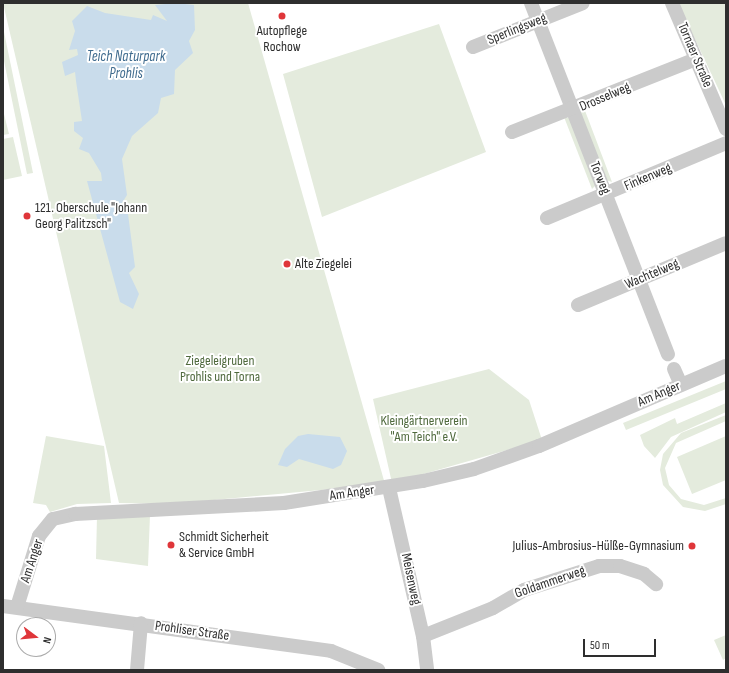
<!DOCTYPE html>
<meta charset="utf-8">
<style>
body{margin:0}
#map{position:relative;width:729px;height:673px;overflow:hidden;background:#fff;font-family:"Sofia Sans Condensed",sans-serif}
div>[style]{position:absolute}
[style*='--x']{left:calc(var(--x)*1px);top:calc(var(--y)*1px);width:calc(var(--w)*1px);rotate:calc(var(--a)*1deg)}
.green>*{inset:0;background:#e4ebdd}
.water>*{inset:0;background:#c9dceb}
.minor>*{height:14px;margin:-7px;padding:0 7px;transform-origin:7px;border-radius:7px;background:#cbcbcb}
.dots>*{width:11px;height:11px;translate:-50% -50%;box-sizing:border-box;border:2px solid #fff;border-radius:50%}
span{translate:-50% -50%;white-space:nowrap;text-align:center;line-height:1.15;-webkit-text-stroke:4px #fff;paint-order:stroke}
.street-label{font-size:14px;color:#2e2e2e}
.poi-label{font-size:14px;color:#2e2e2e}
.left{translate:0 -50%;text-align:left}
.right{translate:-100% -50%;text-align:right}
.park-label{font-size:14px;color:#4f693d}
.water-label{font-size:15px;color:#3f6b8e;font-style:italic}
.frame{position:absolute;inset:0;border:4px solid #2e2e2e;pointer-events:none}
.north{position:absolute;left:16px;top:617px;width:40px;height:40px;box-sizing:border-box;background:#fff;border:1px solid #ababab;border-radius:50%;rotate:106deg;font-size:11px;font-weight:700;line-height:16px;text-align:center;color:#2e2e2e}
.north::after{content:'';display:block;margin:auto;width:14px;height:18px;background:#df363a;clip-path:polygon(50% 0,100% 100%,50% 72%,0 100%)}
.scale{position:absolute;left:583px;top:639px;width:73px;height:18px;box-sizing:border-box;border:2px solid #2e2e2e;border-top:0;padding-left:5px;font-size:12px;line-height:14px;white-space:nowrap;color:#2e2e2e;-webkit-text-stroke:3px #fff;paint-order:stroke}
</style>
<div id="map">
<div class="green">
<i style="clip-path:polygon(3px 3px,248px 3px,385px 484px,172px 504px,119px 503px)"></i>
<i style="clip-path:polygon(678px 3px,726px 3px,726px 103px,725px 103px)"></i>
<i style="clip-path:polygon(439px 24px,486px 152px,322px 217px,283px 74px)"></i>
<i style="clip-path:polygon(3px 27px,33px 173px,27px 174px,3px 56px)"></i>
<i style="clip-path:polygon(584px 108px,612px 182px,606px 180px,580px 112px)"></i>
<i style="clip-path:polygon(3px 110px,9px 134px,3px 135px)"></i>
<i style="clip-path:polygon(564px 117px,570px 118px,596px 185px,592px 189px)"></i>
<i style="clip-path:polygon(13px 137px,22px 176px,3px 180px,3px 139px)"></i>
<i style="clip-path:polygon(489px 369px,529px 400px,542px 440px,392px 483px,373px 399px)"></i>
<i style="clip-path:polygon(726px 381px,726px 389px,626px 430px,623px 423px)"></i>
<i style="clip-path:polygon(726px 403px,726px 412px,671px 437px,655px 458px,644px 446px,640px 435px,675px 418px,677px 424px)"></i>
<i style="clip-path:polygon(726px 415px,726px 421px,676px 443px,665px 468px,669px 485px,681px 499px,704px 505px,726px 498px,726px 504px,705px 511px,683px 507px,663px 485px,660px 470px,663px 454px,681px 433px)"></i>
<i style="clip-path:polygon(46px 436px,104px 446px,111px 503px,77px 504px,50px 512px,46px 505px,33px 503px)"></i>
<i style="clip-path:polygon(726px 436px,726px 480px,692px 494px,677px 457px)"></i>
<i style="clip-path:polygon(150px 515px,148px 566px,96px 559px,97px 516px)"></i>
<i style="clip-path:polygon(726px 635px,726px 658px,723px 660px,714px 640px)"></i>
</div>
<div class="water">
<i style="clip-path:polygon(176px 3px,194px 5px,195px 30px,189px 41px,193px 53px,175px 70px,174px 94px,161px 98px,158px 113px,132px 136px,122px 159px,127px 195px,122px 203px,128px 214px,135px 267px,129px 273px,139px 294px,133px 309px,120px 302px,87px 181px,102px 181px,101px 173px,89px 153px,79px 149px,83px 138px,74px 131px,74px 122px,82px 121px,76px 81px,75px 72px,65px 76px,62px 62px,78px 55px,77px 49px,69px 50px,75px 31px,72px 21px,87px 6px,105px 13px,151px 20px,153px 15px,167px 21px,155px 5px)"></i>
<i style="clip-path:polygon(308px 434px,340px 437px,347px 451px,341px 465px,333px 469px,299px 459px,287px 467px,278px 465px,285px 449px,298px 436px)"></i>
</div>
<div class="minor">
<i style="--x:531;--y:3;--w:377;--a:68.7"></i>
<i style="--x:672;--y:3;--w:137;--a:66.8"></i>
<i style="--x:473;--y:47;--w:118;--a:-21.8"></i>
<i style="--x:512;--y:132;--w:198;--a:-21.6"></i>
<i style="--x:547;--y:218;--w:194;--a:-22.7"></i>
<i style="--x:578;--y:305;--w:160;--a:-22.7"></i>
<i style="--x:674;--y:369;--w:17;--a:66"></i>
<i style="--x:389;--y:488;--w:152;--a:77.1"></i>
<i style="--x:423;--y:636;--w:34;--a:83"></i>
<i style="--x:3;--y:606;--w:331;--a:7.8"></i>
<i style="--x:331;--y:651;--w:51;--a:22"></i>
<i style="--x:17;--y:607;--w:74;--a:-72.8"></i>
<i style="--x:39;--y:536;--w:22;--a:-51"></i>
<i style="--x:53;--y:519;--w:23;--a:-13"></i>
<i style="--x:75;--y:514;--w:209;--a:-3"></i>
<i style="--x:284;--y:503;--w:141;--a:-9"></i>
<i style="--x:423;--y:481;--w:52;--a:-13.2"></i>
<i style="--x:474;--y:469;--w:69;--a:-19.5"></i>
<i style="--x:539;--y:446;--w:203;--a:-23.2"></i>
<i style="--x:423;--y:636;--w:75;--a:-21.8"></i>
<i style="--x:493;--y:608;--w:36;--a:-30"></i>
<i style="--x:524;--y:590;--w:79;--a:-17.7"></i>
<i style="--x:599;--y:566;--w:21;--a:0"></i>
<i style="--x:620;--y:566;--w:25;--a:18"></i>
<i style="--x:644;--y:574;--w:16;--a:40"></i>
<i style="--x:137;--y:670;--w:47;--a:-85.1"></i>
</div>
<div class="dots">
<i style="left:282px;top:16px;background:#df363a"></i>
<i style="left:27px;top:216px;background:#df363a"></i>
<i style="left:287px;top:264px;background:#df363a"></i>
<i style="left:171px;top:545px;background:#df363a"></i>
<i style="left:692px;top:546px;background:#df363a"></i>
</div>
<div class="street-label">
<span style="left:517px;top:29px;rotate:-22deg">Sperlingsweg</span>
<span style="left:695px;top:55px;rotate:67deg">Tornaer Straße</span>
<span style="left:605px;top:97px;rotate:-23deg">Drosselweg</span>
<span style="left:648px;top:177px;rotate:-23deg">Finkenweg</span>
<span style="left:600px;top:178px;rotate:68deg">Torweg</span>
<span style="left:652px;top:274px;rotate:-23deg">Wachtelweg</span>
<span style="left:659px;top:394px;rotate:-23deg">Am Anger</span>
<span style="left:352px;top:493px;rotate:-8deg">Am Anger</span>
<span style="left:32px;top:561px;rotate:-72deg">Am Anger</span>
<span style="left:411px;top:579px;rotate:78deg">Meisenweg</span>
<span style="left:550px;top:582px;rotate:-19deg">Goldammerweg</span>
<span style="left:192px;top:631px;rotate:8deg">Prohliser Straße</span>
</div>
<div class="poi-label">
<span style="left:282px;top:39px">Autopflege<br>Rochow</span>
<span class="left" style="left:35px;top:216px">121. Oberschule "Johann<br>Georg Palitzsch"</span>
<span class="left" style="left:295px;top:264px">Alte Ziegelei</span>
<span class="left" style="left:179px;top:545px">Schmidt Sicherheit<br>&amp; Service GmbH</span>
<span class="right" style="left:684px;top:546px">Julius-Ambrosius-Hülße-Gymnasium</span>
</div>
<div class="park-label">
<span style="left:220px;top:369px">Ziegeleigruben<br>Prohlis und Torna</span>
<span style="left:424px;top:429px">Kleingärtnerverein<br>"Am Teich" e.V.</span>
</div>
<div class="water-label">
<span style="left:126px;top:65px">Teich Naturpark<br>Prohlis</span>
</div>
<div class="frame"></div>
<div class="north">N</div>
<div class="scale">50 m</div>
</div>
